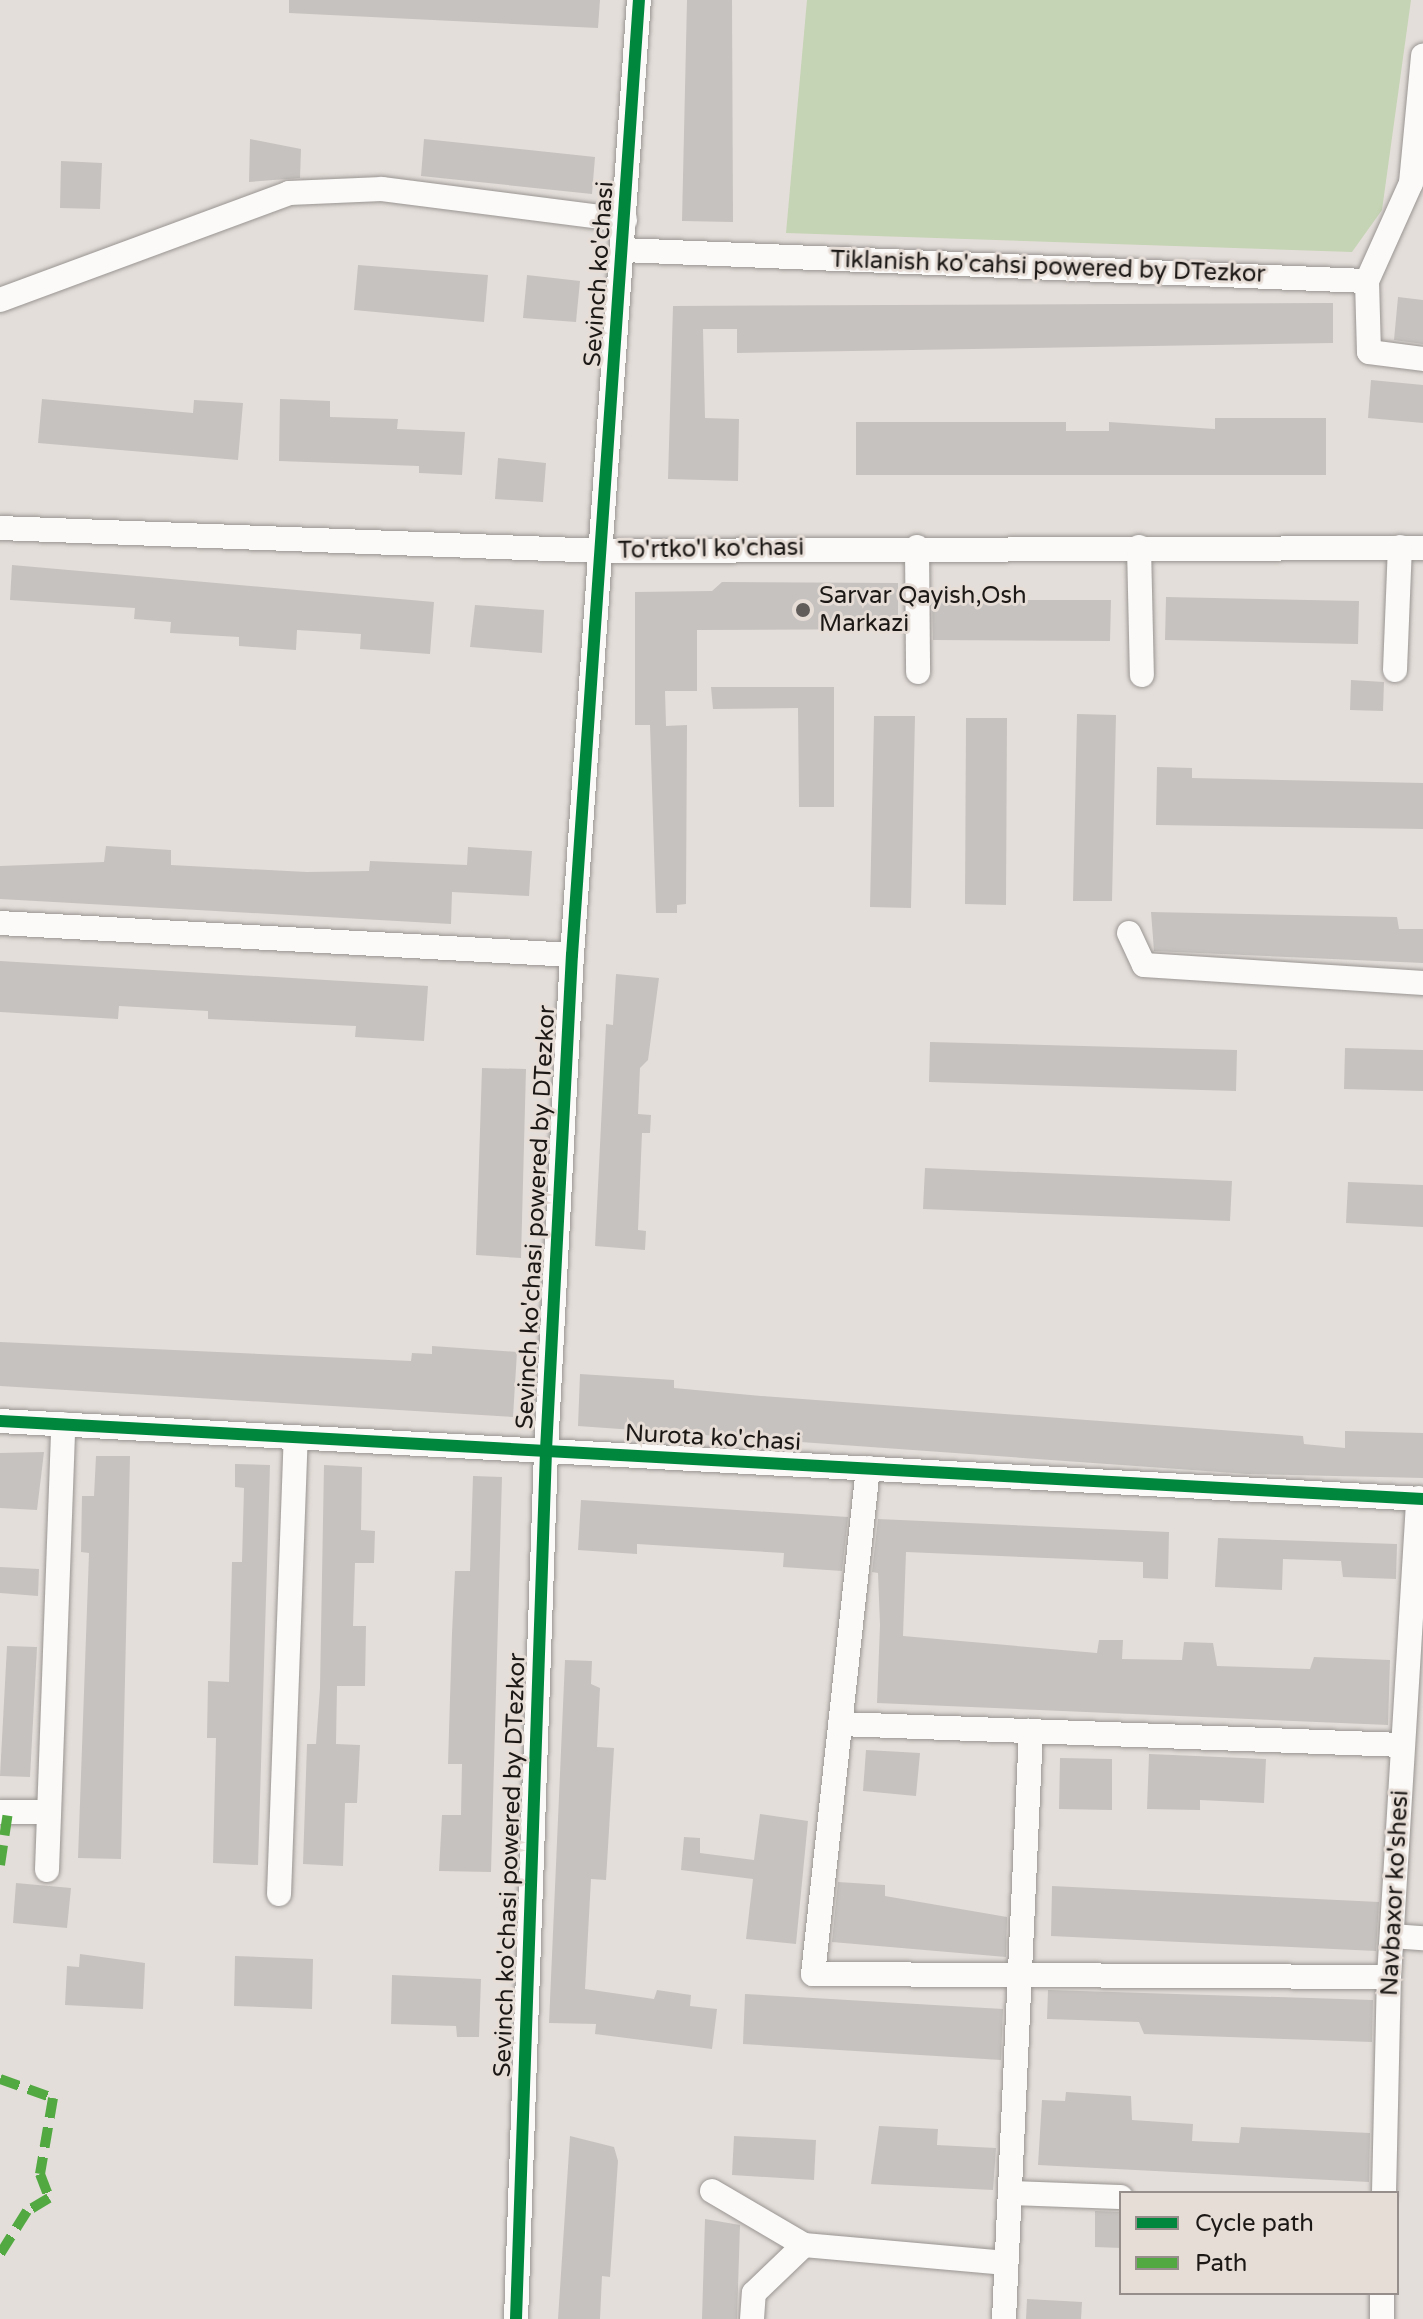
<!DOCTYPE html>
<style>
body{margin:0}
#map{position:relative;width:1423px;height:2319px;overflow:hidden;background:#e4deda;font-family:"Varela Round",sans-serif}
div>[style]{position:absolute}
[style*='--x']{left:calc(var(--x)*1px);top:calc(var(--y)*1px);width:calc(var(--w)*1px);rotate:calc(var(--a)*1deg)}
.green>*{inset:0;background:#c5d4b4}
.building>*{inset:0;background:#c6c2bf}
.roads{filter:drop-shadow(0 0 2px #999592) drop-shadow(0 0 2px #999592)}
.minor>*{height:24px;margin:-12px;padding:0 12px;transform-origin:12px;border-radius:12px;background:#fbfaf9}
.quiet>*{height:10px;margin-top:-5px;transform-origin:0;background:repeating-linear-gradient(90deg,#52a942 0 20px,transparent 0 30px)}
.cycleway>*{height:12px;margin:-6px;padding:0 6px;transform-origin:6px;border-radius:6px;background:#00873e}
.dots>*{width:22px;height:22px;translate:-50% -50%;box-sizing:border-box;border:4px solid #e7ddd7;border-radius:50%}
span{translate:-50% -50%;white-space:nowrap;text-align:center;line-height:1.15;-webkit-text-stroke:6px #e7ddd7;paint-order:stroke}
.street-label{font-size:24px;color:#1b1816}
.poi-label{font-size:24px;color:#1b1816}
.left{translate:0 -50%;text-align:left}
.legend{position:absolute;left:1119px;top:2191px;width:280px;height:104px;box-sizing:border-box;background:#e7ddd7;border:2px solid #958e8a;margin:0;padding:10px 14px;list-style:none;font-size:24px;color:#1b1816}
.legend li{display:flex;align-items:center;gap:16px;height:40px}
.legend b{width:40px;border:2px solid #958e8a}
</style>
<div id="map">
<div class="green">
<i style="clip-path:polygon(807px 0,1411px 0,1382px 210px,1352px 252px,786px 233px)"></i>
</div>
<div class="building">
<i style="clip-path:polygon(289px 0,600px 0,598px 28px,289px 13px)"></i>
<i style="clip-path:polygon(687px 0,732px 0,733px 222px,682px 221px)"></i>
<i style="clip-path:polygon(250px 139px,301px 149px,300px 178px,249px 182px)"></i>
<i style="clip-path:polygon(424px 139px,595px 157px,592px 194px,421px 176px)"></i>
<i style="clip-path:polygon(61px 161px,102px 163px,100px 209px,60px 208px)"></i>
<i style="clip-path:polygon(358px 265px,488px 275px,484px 322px,354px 310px)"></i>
<i style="clip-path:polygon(527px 275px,580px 281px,576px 322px,523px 318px)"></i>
<i style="clip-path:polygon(1398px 297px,1423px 300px,1423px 344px,1394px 340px)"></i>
<i style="clip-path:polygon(1333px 303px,1333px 343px,737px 353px,737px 329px,703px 329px,705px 418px,739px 419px,738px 481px,668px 479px,673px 306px)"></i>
<i style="clip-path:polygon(1371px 380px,1423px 385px,1423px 423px,1368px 418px)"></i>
<i style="clip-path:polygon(42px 399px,193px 413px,194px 400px,243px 403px,238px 460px,38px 443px)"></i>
<i style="clip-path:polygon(280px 399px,330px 401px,330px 417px,398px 419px,397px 429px,465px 432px,462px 475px,419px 473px,419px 466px,279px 461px)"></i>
<i style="clip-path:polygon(1215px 418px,1326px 418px,1326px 475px,856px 475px,856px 422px,1066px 422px,1066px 431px,1109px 431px,1109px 422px,1215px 429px)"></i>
<i style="clip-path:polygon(498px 458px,546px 463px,543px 502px,495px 499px)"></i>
<i style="clip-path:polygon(12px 565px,434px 602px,430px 654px,360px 649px,361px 634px,297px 630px,296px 650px,239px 646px,239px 637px,170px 633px,171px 622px,134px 619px,135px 608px,10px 600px)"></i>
<i style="clip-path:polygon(722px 582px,898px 583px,898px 629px,697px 630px,697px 691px,665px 691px,666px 726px,687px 725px,686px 904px,677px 905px,677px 913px,656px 913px,650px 725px,635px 725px,635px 592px,712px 591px)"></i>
<i style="clip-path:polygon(1166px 597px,1359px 601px,1358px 644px,1165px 640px)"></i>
<i style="clip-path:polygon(932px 600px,1111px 600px,1110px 641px,933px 640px)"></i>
<i style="clip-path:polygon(475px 605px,544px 610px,542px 653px,470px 647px)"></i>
<i style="clip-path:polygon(1351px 680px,1384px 682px,1383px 711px,1350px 710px)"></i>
<i style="clip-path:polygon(711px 687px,834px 687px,834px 807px,799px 807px,798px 708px,713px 709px)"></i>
<i style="clip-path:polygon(1077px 714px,1116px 715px,1112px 901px,1073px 901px)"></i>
<i style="clip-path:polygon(874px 716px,915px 716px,911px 908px,870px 907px)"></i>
<i style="clip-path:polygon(966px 718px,1007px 718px,1006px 905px,965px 904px)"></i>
<i style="clip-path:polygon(1157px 767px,1192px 768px,1192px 778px,1423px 783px,1423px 829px,1156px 825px)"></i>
<i style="clip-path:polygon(106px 846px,171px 850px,171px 865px,307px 872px,369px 871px,370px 861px,467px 865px,468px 847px,532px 851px,529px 896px,452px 892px,451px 924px,0 899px,0 866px,104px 862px)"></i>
<i style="clip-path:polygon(1151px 912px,1397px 917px,1399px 929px,1423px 929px,1423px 963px,1154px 951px)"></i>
<i style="clip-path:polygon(0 961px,428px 986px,424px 1041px,355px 1037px,356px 1026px,208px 1019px,208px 1011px,119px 1006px,118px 1019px,0 1012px)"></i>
<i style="clip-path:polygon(616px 974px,659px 978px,648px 1060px,640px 1068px,638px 1114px,651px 1115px,650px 1133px,642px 1133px,638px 1230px,646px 1231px,645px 1250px,595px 1246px,606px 1024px,613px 1025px)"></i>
<i style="clip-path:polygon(930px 1042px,1237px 1050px,1236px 1091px,929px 1082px)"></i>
<i style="clip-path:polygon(1345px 1048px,1423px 1050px,1423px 1091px,1344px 1089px)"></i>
<i style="clip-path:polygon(482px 1068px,526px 1069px,521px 1258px,476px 1255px)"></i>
<i style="clip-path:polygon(925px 1168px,1232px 1181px,1230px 1221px,923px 1209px)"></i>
<i style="clip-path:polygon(1348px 1182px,1423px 1185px,1423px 1227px,1346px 1223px)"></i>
<i style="clip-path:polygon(0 1342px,411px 1361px,412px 1353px,432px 1354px,432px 1346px,517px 1352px,513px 1417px,0 1386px)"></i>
<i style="clip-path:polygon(580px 1374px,674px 1380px,674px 1388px,761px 1396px,1303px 1436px,1304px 1444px,1345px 1448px,1345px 1431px,1423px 1433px,1423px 1478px,1248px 1474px,578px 1426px)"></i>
<i style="clip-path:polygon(44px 1452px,37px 1510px,0 1508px,0 1453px)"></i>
<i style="clip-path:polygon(96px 1456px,130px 1456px,121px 1859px,78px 1858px,89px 1553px,81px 1552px,82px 1496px,94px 1496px)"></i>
<i style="clip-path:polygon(235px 1464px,270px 1465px,258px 1865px,213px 1863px,216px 1738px,207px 1738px,208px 1681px,229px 1682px,232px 1562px,242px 1562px,244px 1488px,235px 1487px)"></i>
<i style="clip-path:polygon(324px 1465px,362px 1467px,361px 1530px,375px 1531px,374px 1563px,355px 1563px,353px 1626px,366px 1626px,365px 1686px,337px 1686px,336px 1744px,360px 1745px,357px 1803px,345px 1803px,343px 1866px,303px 1864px,307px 1744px,316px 1744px,320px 1688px)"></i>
<i style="clip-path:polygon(473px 1476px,502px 1477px,491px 1872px,439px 1871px,442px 1815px,461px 1815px,462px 1764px,448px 1764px,452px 1633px,455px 1571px,470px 1571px)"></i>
<i style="clip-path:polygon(581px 1500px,848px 1517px,842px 1571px,783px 1567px,784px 1553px,637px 1544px,637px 1554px,578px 1550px)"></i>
<i style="clip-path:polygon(878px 1519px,1169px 1532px,1168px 1579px,1143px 1578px,1143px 1562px,906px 1552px,903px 1636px,1097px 1653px,1099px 1640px,1123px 1640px,1122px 1659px,1182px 1660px,1184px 1642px,1213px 1643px,1217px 1666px,1310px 1669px,1314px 1657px,1390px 1660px,1388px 1725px,877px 1703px,880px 1625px,878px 1573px,872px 1572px)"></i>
<i style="clip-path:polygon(1218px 1538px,1397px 1544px,1396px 1579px,1343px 1577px,1341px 1561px,1283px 1559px,1282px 1590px,1215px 1587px)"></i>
<i style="clip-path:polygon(0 1567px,39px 1569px,38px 1596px,0 1593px)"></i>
<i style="clip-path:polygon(7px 1646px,37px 1647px,30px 1777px,0 1776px)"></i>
<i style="clip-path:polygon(565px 1660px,592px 1661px,591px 1684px,600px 1688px,597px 1747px,614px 1748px,606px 1880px,591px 1879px,585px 1989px,654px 1999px,657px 1990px,691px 1995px,690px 2006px,717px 2009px,712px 2049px,595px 2034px,596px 2024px,549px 2023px)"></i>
<i style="clip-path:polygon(866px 1750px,920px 1753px,916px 1796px,863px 1791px)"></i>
<i style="clip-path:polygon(1149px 1754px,1266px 1759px,1264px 1803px,1200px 1800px,1200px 1810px,1147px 1809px)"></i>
<i style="clip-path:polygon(1060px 1758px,1112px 1759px,1112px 1810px,1059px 1809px)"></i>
<i style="clip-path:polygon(760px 1814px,808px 1821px,796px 1944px,746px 1939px,753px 1879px,681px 1870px,684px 1837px,700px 1838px,700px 1853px,754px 1860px)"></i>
<i style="clip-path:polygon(838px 1882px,885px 1885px,885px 1896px,1007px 1917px,1006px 1957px,832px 1942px)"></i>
<i style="clip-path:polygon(16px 1883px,71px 1888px,67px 1928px,13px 1923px)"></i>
<i style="clip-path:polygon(1052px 1886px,1379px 1902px,1376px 1951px,1051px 1936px)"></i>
<i style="clip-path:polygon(80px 1954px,145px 1963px,143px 2009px,65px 2005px,67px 1966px,79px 1967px)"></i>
<i style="clip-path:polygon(235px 1956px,313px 1959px,312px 2009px,234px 2006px)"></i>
<i style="clip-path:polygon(392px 1975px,481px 1979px,479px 2037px,457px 2037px,456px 2026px,391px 2024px)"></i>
<i style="clip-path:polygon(1048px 1990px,1373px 2000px,1372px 2042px,1144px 2034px,1139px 2022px,1047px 2019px)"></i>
<i style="clip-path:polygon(745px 1994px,1003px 2009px,1001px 2060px,743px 2044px)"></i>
<i style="clip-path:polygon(1066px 2092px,1131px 2096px,1132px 2120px,1193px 2124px,1192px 2141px,1239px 2143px,1241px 2127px,1370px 2133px,1369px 2182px,1038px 2165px,1042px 2100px,1065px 2101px)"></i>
<i style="clip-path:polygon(879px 2126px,938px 2129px,937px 2145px,996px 2148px,993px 2190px,871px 2184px)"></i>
<i style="clip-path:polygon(570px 2136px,614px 2147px,618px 2161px,610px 2277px,602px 2276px,600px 2319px,558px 2319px)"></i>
<i style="clip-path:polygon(734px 2136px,816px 2140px,814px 2180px,732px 2175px)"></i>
<i style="clip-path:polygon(1095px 2211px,1121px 2212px,1121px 2248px,1095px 2247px)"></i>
<i style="clip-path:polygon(705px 2219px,740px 2225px,737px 2319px,702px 2319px)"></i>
<i style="clip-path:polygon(1027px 2299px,1082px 2302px,1081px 2319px,1026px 2319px)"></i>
</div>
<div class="roads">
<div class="minor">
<i style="--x:623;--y:250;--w:745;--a:2.39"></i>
<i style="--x:1367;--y:281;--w:107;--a:-65.8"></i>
<i style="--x:1411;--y:183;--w:128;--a:-84.6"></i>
<i style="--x:1367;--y:281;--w:71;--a:88.4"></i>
<i style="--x:1369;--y:352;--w:54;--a:7.4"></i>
<i style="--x:0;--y:300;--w:308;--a:-20.3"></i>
<i style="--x:289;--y:193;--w:93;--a:-2.5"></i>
<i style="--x:382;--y:189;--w:245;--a:7.3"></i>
<i style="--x:0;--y:528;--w:603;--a:2.18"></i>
<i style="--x:603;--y:551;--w:820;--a:-0.21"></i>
<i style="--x:917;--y:547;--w:125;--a:89.5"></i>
<i style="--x:1139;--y:547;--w:128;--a:88.7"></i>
<i style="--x:1395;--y:670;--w:123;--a:-87.7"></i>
<i style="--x:0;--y:923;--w:573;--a:3.2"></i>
<i style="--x:1129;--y:933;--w:35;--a:65"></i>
<i style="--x:1144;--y:965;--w:280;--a:3.7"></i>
<i style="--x:0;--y:1421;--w:1425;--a:3.14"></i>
<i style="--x:868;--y:1468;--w:509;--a:96.2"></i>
<i style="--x:813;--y:1974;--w:576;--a:0.3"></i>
<i style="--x:840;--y:1724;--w:563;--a:2.14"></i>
<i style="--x:0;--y:1812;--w:49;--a:0"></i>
<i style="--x:47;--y:1870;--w:446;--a:-87.9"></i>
<i style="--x:279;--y:1894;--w:457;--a:-87.9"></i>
<i style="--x:1392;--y:1936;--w:31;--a:4"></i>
<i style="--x:712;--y:2191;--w:107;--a:30.4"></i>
<i style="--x:804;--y:2245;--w:203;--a:5.1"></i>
<i style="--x:1010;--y:2193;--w:111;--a:2.1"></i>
<i style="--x:1384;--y:2193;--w:216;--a:-88.7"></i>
<i style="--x:1389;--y:1977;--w:480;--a:-86.5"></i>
<i style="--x:516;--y:2319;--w:870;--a:-88.02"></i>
<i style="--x:546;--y:1450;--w:496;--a:-87"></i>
<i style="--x:572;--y:955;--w:957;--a:-85.99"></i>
<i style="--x:752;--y:2319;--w:26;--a:-86"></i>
<i style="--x:754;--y:2293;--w:69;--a:-43.8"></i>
<i style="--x:1004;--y:2319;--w:589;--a:-87.37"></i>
<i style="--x:1382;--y:2319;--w:26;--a:-90"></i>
</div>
</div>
<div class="quiet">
<i style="--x:0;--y:1865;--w:54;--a:-81.4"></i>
<i style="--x:0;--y:2079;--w:56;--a:19.7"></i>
<i style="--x:53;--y:2098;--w:77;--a:99.7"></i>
<i style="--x:40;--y:2174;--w:26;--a:69"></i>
<i style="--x:49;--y:2198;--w:26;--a:149"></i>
<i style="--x:27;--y:2211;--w:51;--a:122.1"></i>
</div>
<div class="cycleway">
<i style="--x:0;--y:1421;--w:1425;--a:3.14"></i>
<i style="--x:516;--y:2319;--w:870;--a:-88.02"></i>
<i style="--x:546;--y:1450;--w:496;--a:-87"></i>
<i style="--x:572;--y:955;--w:957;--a:-85.99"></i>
</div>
<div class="dots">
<i style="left:803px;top:610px;background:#615d5b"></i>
</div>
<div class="street-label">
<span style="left:1048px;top:267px;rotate:2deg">Tiklanish ko'cahsi powered by DTezkor</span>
<span style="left:599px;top:274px;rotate:-86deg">Sevinch ko'chasi</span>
<span style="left:711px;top:549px;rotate:-1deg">To'rtko'l ko'chasi</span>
<span style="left:536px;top:1217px;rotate:-87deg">Sevinch ko'chasi powered by DTezkor</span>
<span style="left:713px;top:1438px;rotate:3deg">Nurota ko'chasi</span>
<span style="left:510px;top:1865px;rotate:-88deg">Sevinch ko'chasi powered by DTezkor</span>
<span style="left:1395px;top:1893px;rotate:-87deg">Navbaxor ko'shesi</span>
</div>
<div class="poi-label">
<span class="left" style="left:819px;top:610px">Sarvar Qayish,Osh<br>Markazi</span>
</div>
<ul class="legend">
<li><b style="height:10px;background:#00873e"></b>Cycle path</li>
<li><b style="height:10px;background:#52a942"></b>Path</li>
</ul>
</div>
